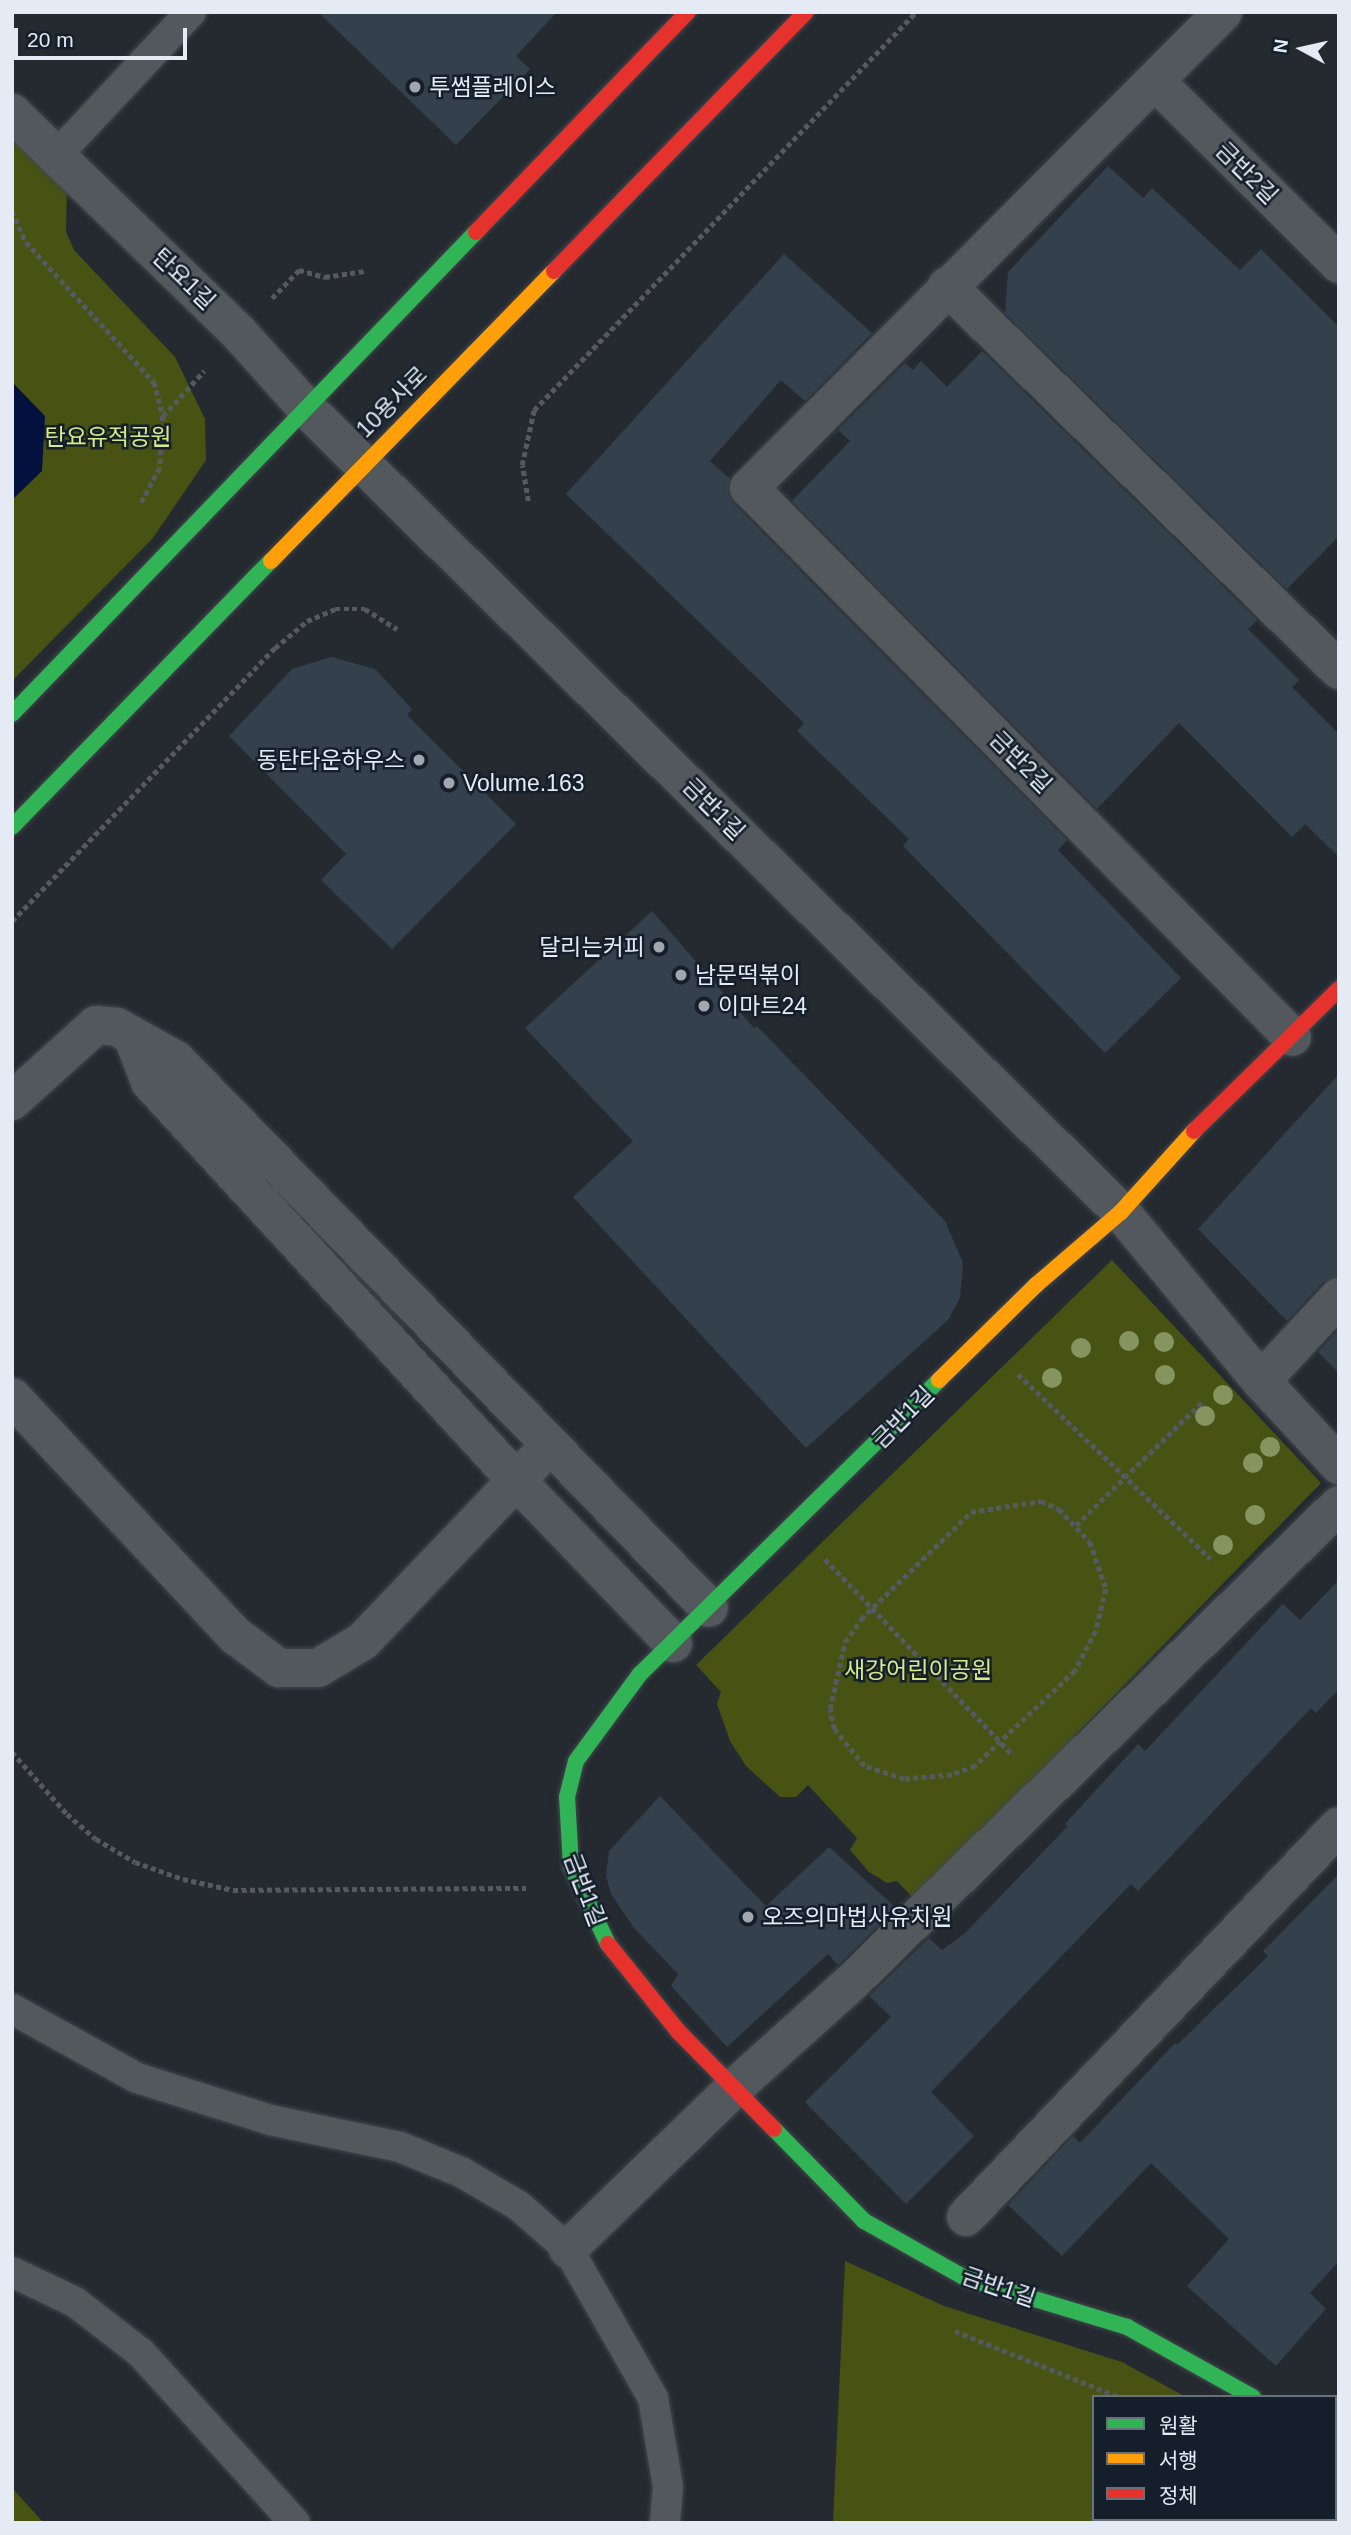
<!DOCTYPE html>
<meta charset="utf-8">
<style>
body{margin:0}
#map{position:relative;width:1351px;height:2535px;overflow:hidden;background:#242a30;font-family:Helvetica,"Noto Sans KR",sans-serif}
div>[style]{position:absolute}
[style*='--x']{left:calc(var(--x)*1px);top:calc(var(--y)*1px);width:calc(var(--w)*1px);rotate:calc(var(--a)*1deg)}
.green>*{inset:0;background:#475213}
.water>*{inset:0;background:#04113f}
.building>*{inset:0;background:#34404c}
.path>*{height:4.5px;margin-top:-2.25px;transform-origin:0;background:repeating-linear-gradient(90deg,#565a5f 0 5px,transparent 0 8.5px)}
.roads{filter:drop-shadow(0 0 2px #41464c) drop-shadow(0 0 2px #41464c)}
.lane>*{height:30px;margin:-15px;padding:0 15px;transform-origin:15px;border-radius:15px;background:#53585d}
.street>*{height:38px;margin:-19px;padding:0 19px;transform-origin:19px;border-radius:19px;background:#53585d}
.fast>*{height:16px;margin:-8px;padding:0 8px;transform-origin:8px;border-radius:8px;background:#30b455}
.slow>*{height:16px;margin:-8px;padding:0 8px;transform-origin:8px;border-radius:8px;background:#ff9f0a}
.jam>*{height:16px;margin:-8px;padding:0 8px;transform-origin:8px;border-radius:8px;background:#e5322d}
.trees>*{width:20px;height:20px;margin:-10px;border-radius:50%;background:#86945f}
.dots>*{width:19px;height:19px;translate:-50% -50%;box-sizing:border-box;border:4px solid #151f2b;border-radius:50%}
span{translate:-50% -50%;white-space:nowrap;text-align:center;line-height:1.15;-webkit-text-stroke:5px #151f2b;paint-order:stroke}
.poi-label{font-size:23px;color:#e4ebf4}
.left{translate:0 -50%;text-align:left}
.right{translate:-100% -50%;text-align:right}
.street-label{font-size:23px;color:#e4ebf4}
.park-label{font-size:23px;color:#d6eb86}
.frame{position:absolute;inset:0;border:14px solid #e4ebf4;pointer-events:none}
.legend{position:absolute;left:1092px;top:2395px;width:245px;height:126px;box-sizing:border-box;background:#151f2b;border:2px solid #68717b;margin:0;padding:9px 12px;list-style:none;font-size:21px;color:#e4ebf4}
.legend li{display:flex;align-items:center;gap:14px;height:35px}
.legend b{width:35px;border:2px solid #68717b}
.north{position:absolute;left:1267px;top:14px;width:70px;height:70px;-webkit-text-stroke:5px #151f2b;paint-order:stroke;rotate:278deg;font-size:19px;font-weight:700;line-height:28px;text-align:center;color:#e4ebf4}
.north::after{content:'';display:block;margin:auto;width:24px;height:32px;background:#e4ebf4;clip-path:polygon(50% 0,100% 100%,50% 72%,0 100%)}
.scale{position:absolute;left:14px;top:28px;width:173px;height:32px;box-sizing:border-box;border:4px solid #e4ebf4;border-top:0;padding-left:9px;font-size:21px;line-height:24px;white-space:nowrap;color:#e4ebf4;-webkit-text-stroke:5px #151f2b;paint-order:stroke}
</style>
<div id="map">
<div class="green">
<i style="clip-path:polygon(12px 132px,67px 184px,66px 232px,74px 250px,175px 357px,205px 419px,206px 460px,153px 538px,12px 681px)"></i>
<i style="clip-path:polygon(1112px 1260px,1321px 1483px,915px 1900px,897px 1881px,887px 1883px,869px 1872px,850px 1850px,857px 1838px,808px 1785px,796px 1797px,780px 1797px,746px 1766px,730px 1741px,717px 1704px,721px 1692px,696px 1665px)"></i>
<i style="clip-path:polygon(845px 2261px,944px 2306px,1122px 2362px,1186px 2397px,1094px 2397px,1094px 2519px,1216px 2519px,1214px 2523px,833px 2523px)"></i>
<i style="clip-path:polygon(12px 2488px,44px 2523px,12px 2523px)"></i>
</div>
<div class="water">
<i style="clip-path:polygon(12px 382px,45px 416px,42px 471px,12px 500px)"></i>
</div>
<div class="building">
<i style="clip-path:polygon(318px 12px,557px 12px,516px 56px,530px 69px,456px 145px)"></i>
<i style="clip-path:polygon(1108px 166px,1143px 198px,1152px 188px,1240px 270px,1261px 249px,1339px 327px,1339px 536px,1287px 589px,1005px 313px,1008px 272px)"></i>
<i style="clip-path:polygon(784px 254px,872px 333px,805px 401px,781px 380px,710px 461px,730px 479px,728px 493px,733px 503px,1067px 840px,1058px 850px,1181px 978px,1105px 1053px,903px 846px,909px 839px,797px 731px,804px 723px,566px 494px)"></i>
<i style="clip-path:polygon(982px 351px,1257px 620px,1248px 629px,1299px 680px,1292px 687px,1339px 734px,1339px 857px,1305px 824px,1292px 837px,1179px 723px,1097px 809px,792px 501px,850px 441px,838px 430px,905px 363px,913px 370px,921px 361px,947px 387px)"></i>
<i style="clip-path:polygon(331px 657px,375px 669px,412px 709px,407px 715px,516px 824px,392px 949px,321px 880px,346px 854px,229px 736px,292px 669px)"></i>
<i style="clip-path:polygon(652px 911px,754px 1028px,757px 1026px,945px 1221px,963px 1263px,960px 1298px,948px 1320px,806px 1448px,573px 1197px,633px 1141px,525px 1028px)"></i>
<i style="clip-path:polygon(1339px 1074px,1339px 1276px,1323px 1282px,1287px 1321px,1198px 1229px)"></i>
<i style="clip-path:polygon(1339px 1329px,1339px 1373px,1318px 1352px)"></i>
<i style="clip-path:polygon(1339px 1580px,1339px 1689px,1316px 1713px,1311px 1708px,1138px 1891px,1131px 1884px,931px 2092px,974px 2136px,906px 2204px,805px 2102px,891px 2017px,869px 1996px,929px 1938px,942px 1950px,965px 1933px,1068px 1826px,1065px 1824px,1138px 1744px,1145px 1751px,1283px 1604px,1300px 1620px)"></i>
<i style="clip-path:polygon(660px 1796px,766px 1906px,829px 1847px,896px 1908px,838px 1965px,828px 1954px,727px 2047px,671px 1986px,678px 1974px,634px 1928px,611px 1894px,606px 1876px,609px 1851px)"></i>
<i style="clip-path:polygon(1339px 1874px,1339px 2261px,1310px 2293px,1326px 2309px,1276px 2366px,1187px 2286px,1229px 2239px,1151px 2163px,1062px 2256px,1008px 2205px,1073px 2136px,1080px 2143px,1175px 2043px,1177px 2045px,1268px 1956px,1263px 1951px)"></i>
</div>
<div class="path">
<i style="--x:12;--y:211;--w:34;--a:66"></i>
<i style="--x:26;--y:242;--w:190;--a:47.6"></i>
<i style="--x:154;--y:382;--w:35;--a:75"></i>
<i style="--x:163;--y:416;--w:52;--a:93.3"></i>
<i style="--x:160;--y:468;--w:42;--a:118.4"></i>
<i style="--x:272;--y:298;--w:39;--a:-46"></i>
<i style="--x:299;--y:270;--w:27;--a:15"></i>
<i style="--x:325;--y:277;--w:40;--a:-8.5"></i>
<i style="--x:163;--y:416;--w:61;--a:-47.7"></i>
<i style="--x:528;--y:501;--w:36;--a:-99"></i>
<i style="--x:522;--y:465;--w:56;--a:-77.7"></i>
<i style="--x:534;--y:410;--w:552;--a:-46.18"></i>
<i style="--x:12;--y:921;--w:379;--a:-46.1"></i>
<i style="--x:275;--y:648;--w:42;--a:-40.2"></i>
<i style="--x:307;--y:621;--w:30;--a:-23"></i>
<i style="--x:335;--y:609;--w:30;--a:0"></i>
<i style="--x:365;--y:609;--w:38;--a:32"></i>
<i style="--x:1018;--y:1374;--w:267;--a:43.8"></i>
<i style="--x:1041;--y:1501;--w:20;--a:24"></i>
<i style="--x:1059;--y:1509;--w:45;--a:46.8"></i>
<i style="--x:1090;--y:1542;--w:50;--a:71.2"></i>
<i style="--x:1106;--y:1589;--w:43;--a:103.4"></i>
<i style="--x:1096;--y:1631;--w:45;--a:117.7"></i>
<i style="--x:1075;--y:1671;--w:138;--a:136.5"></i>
<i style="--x:975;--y:1766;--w:25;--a:159"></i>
<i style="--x:952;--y:1775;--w:48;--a:175.2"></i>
<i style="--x:904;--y:1779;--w:42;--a:-162"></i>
<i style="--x:864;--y:1766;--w:48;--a:-129"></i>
<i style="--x:834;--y:1729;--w:20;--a:-101"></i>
<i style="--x:830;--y:1709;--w:69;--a:-77.4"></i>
<i style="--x:845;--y:1642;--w:28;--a:-55"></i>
<i style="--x:861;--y:1619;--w:153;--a:-44.2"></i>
<i style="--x:971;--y:1512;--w:71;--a:-8.9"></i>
<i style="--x:1076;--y:1525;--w:176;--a:-44.3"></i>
<i style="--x:825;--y:1559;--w:272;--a:46.2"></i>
<i style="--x:12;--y:1752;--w:83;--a:48.4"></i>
<i style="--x:67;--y:1814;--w:38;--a:41"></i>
<i style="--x:96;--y:1839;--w:45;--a:30.5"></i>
<i style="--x:135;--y:1862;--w:51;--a:19.5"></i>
<i style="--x:183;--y:1879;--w:51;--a:12.4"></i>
<i style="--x:233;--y:1890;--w:293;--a:-0.4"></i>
<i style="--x:955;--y:2331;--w:177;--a:21.9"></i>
<i style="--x:1231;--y:2523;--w:5;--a:-53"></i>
</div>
<div class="roads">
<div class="lane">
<i style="--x:57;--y:155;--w:196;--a:-46.9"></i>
<i style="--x:12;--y:2009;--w:143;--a:28.9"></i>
<i style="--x:137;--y:2078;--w:139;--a:17.5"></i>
<i style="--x:270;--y:2120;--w:133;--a:11.7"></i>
<i style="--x:400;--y:2147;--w:66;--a:22.3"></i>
<i style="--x:461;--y:2172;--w:67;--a:30.4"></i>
<i style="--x:519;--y:2206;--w:65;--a:41.3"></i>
<i style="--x:568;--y:2249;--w:172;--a:60.3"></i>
<i style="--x:653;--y:2398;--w:90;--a:80.4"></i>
<i style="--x:668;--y:2487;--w:36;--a:95"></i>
<i style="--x:12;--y:2272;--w:70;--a:25.5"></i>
<i style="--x:75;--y:2302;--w:83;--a:37.7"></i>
<i style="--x:141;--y:2353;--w:229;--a:47.8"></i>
</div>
<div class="street">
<i style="--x:1223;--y:12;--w:672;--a:134.88"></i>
<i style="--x:749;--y:488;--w:772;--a:45.31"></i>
<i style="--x:1155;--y:81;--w:260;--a:44.8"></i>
<i style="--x:12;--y:113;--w:316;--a:44.1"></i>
<i style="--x:239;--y:333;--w:101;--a:48.2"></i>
<i style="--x:306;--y:408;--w:1145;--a:44.61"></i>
<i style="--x:1121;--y:1212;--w:219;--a:50.4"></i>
<i style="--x:1261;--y:1381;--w:115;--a:47.1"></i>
<i style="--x:947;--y:286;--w:549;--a:44.41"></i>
<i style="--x:134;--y:1040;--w:45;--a:69.1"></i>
<i style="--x:150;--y:1082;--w:542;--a:47.39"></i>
<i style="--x:517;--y:1481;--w:225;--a:46.1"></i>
<i style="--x:12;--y:1101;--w:113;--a:-42.1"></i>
<i style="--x:96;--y:1025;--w:21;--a:5"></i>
<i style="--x:117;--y:1027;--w:68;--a:29.2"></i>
<i style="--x:176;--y:1060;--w:764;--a:45.79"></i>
<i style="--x:1261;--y:1381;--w:115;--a:-47.1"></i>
<i style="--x:12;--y:1397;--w:328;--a:46.9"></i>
<i style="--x:236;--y:1636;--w:54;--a:36.7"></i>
<i style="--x:279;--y:1668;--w:39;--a:0"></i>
<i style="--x:318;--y:1668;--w:52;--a:-31"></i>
<i style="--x:363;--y:1641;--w:248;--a:-46.3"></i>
<i style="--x:966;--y:2217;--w:540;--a:-46.35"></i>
<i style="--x:568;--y:2249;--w:230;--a:-44.1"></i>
<i style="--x:733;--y:2089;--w:161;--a:-42"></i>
<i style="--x:853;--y:1981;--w:680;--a:-44.4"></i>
<i style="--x:1335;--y:2466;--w:6;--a:45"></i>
</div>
<div class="fast">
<i style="--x:12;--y:714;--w:669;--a:-46.09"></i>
<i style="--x:12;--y:827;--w:371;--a:-45.8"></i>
<i style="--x:608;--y:1944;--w:86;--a:-115.4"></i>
<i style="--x:571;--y:1866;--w:69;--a:-93.3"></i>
<i style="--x:567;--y:1797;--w:37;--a:-76"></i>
<i style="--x:576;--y:1761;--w:108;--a:-53.7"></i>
<i style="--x:640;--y:1674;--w:419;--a:-44.5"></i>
<i style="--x:774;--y:2129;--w:129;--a:45.6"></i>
<i style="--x:864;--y:2221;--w:116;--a:29.4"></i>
<i style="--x:965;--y:2278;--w:169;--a:16.8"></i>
<i style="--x:1127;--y:2327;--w:144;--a:29.1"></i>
</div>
<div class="slow">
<i style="--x:271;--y:561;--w:405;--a:-45.7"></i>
<i style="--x:939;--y:1380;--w:136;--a:-44.4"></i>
<i style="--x:1036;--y:1285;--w:112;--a:-40.7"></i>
<i style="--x:1121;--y:1212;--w:109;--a:-48"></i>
</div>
<div class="jam">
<i style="--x:476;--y:232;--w:306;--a:-46.1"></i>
<i style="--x:554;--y:271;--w:361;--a:-45.8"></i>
<i style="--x:1194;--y:1131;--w:203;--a:-44.4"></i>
<i style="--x:608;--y:1944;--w:112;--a:51.2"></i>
<i style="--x:678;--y:2031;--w:137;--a:45.6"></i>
</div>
</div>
<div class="trees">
<i style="left:1129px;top:1341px"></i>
<i style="left:1164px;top:1342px"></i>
<i style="left:1081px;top:1348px"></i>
<i style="left:1165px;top:1375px"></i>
<i style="left:1052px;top:1378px"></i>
<i style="left:1223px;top:1395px"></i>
<i style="left:1205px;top:1416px"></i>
<i style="left:1270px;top:1447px"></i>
<i style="left:1253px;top:1463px"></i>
<i style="left:1255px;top:1515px"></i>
<i style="left:1223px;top:1545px"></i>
</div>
<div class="dots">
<i style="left:415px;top:87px;background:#a1a7af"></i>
<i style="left:419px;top:760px;background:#a1a7af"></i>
<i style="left:449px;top:783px;background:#a1a7af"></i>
<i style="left:659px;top:947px;background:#a1a7af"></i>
<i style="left:681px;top:975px;background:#a1a7af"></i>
<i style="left:704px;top:1006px;background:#a1a7af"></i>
<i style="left:748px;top:1917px;background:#a1a7af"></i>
</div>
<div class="poi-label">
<span class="left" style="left:429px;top:87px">투썸플레이스</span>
<span class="right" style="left:405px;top:760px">동탄타운하우스</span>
<span class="left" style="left:463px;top:783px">Volume.163</span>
<span class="right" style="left:645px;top:947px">달리는커피</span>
<span class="left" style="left:695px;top:975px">남문떡볶이</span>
<span class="left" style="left:718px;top:1006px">이마트24</span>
<span class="left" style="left:762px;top:1917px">오즈의마법사유치원</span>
</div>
<div class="street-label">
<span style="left:1247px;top:173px;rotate:45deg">금반2길</span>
<span style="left:184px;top:279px;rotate:44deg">탄요1길</span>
<span style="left:392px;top:402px;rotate:-45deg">10용사로</span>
<span style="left:1021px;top:762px;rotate:45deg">금반2길</span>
<span style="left:714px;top:809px;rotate:45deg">금반1길</span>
<span style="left:903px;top:1417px;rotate:-45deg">금반1길</span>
<span style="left:585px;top:1890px;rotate:69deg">금반1길</span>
<span style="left:999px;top:2287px;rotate:19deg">금반1길</span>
</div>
<div class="park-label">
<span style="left:108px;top:437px">탄요유적공원</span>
<span style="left:918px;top:1670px">새강어린이공원</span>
</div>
<div class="frame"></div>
<ul class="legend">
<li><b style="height:9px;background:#30b455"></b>원활</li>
<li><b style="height:9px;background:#ff9f0a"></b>서행</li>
<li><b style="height:9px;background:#e5322d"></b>정체</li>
</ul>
<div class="north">N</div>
<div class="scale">20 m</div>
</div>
